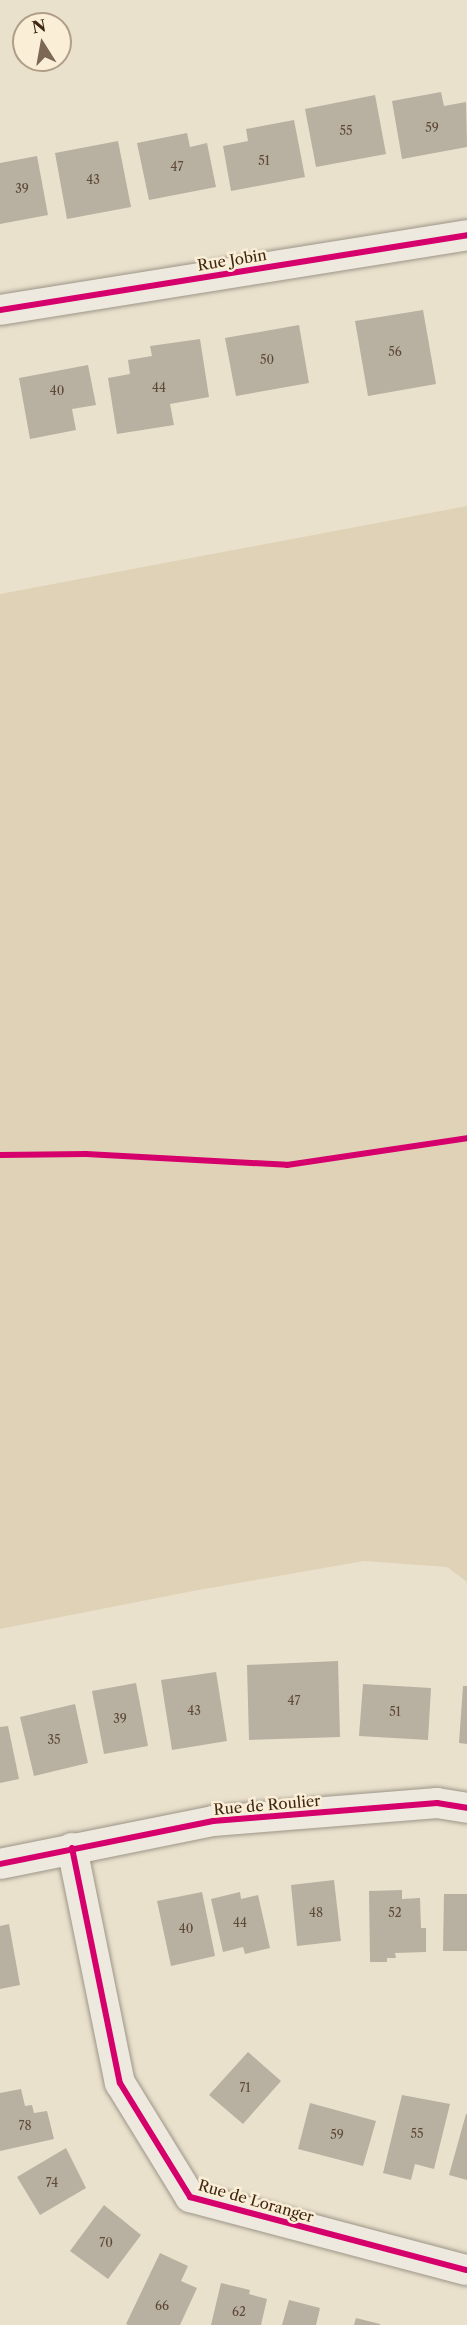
<!DOCTYPE html>
<style>
body{margin:0}
#map{position:relative;width:467px;height:2325px;overflow:hidden;background:#eae1cd;font-family:"Libre Caslon Text",serif}
div>[style]{position:absolute}
[style*='--x']{left:calc(var(--x)*1px);top:calc(var(--y)*1px);width:calc(var(--w)*1px);rotate:calc(var(--a)*1deg)}
.green>*{inset:0;background:#e0d2b6}
.building>*{inset:0;background:#b8b0a1}
.roads{filter:drop-shadow(0 0 2px #9d9587) drop-shadow(0 0 2px #9d9587)}
.minor>*{height:30px;margin:-15px;padding:0 15px;transform-origin:15px;border-radius:15px;background:#ede9df}
.cycleway>*{height:6px;margin:-3px;padding:0 3px;transform-origin:3px;border-radius:3px;background:#d6006c}
span{translate:-50% -50%;white-space:nowrap;text-align:center;line-height:1.15;-webkit-text-stroke:5px #faeed6;paint-order:stroke}
.number-label{font-size:12px;color:#5e4936}
.number-label span{-webkit-text-stroke-width:0}
.street-label{font-size:15px;color:#402713}
.north{position:absolute;left:12px;top:12px;width:60px;height:60px;box-sizing:border-box;background:#faeed6;border:2px solid #b09e88;border-radius:50%;rotate:349deg;font-size:16px;font-weight:700;line-height:24px;text-align:center;color:#402713}
.north::after{content:'';display:block;margin:auto;width:21px;height:27px;background:#7c6854;clip-path:polygon(50% 0,100% 100%,50% 72%,0 100%)}
</style>
<div id="map">
<div class="green">
<i style="clip-path:polygon(467px 506px,467px 1582px,447px 1567px,364px 1561px,193px 1591px,0 1629px,0 594px)"></i>
</div>
<div class="building">
<i style="clip-path:polygon(441px 92px,444px 106px,466px 102px,467px 147px,402px 159px,392px 101px)"></i>
<i style="clip-path:polygon(375px 95px,386px 154px,316px 167px,305px 109px)"></i>
<i style="clip-path:polygon(294px 120px,305px 177px,231px 191px,223px 146px,248px 141px,246px 129px)"></i>
<i style="clip-path:polygon(187px 133px,190px 147px,207px 143px,216px 187px,149px 200px,137px 143px)"></i>
<i style="clip-path:polygon(118px 141px,131px 207px,67px 219px,55px 153px)"></i>
<i style="clip-path:polygon(37px 156px,48px 215px,0 224px,0 163px)"></i>
<i style="clip-path:polygon(423px 310px,436px 384px,368px 396px,355px 321px)"></i>
<i style="clip-path:polygon(299px 325px,309px 383px,236px 396px,225px 338px)"></i>
<i style="clip-path:polygon(200px 339px,209px 397px,170px 404px,174px 425px,117px 434px,108px 378px,130px 374px,128px 360px,152px 356px,150px 346px)"></i>
<i style="clip-path:polygon(88px 365px,96px 405px,72px 409px,76px 430px,30px 439px,19px 378px)"></i>
<i style="clip-path:polygon(338px 1661px,340px 1737px,249px 1740px,247px 1665px)"></i>
<i style="clip-path:polygon(216px 1672px,227px 1741px,172px 1750px,161px 1680px)"></i>
<i style="clip-path:polygon(136px 1683px,148px 1746px,104px 1754px,92px 1691px)"></i>
<i style="clip-path:polygon(363px 1684px,431px 1688px,428px 1740px,359px 1736px)"></i>
<i style="clip-path:polygon(463px 1686px,467px 1686px,467px 1744px,459px 1743px)"></i>
<i style="clip-path:polygon(75px 1704px,88px 1763px,34px 1776px,20px 1717px)"></i>
<i style="clip-path:polygon(8px 1726px,19px 1779px,0 1783px,0 1727px)"></i>
<i style="clip-path:polygon(334px 1880px,341px 1941px,297px 1946px,291px 1885px)"></i>
<i style="clip-path:polygon(402px 1890px,402px 1899px,420px 1898px,421px 1928px,426px 1928px,426px 1952px,395px 1953px,396px 1958px,387px 1958px,387px 1962px,370px 1962px,369px 1891px)"></i>
<i style="clip-path:polygon(202px 1892px,215px 1956px,171px 1966px,157px 1901px)"></i>
<i style="clip-path:polygon(240px 1892px,241px 1899px,258px 1895px,270px 1948px,245px 1954px,243px 1947px,223px 1952px,211px 1899px)"></i>
<i style="clip-path:polygon(444px 1894px,467px 1894px,467px 1951px,443px 1951px)"></i>
<i style="clip-path:polygon(9px 1924px,20px 1985px,0 1989px,0 1926px)"></i>
<i style="clip-path:polygon(248px 2052px,281px 2081px,243px 2124px,209px 2095px)"></i>
<i style="clip-path:polygon(21px 2089px,25px 2106px,32px 2105px,34px 2113px,47px 2111px,54px 2139px,0 2151px,0 2093px)"></i>
<i style="clip-path:polygon(402px 2095px,450px 2104px,434px 2169px,415px 2164px,411px 2180px,383px 2173px)"></i>
<i style="clip-path:polygon(310px 2103px,376px 2121px,363px 2166px,298px 2149px)"></i>
<i style="clip-path:polygon(466px 2114px,467px 2114px,467px 2180px,449px 2175px)"></i>
<i style="clip-path:polygon(66px 2148px,86px 2188px,40px 2215px,17px 2177px)"></i>
<i style="clip-path:polygon(104px 2205px,141px 2235px,108px 2279px,70px 2251px)"></i>
<i style="clip-path:polygon(160px 2253px,188px 2266px,181px 2281px,197px 2288px,180px 2325px,128px 2325px,126px 2324px)"></i>
<i style="clip-path:polygon(221px 2283px,250px 2290px,249px 2294px,267px 2299px,261px 2325px,211px 2325px)"></i>
<i style="clip-path:polygon(289px 2300px,320px 2308px,316px 2325px,282px 2325px)"></i>
<i style="clip-path:polygon(356px 2318px,380px 2324px,380px 2325px,354px 2325px)"></i>
</div>
<div class="roads">
<div class="minor">
<i style="--x:0;--y:310;--w:473;--a:-9.1"></i>
<i style="--x:72;--y:1848;--w:240;--a:78.5"></i>
<i style="--x:120;--y:2083;--w:134;--a:58.4"></i>
<i style="--x:190;--y:2197;--w:286;--a:14.8"></i>
<i style="--x:0;--y:1864;--w:217;--a:-11.4"></i>
<i style="--x:213;--y:1821;--w:225;--a:-4.6"></i>
<i style="--x:437;--y:1803;--w:30;--a:9"></i>
</div>
</div>
<div class="cycleway">
<i style="--x:0;--y:310;--w:473;--a:-9.1"></i>
<i style="--x:0;--y:1155;--w:86;--a:-0.7"></i>
<i style="--x:86;--y:1154;--w:201;--a:3.1"></i>
<i style="--x:287;--y:1165;--w:182;--a:-8.5"></i>
<i style="--x:72;--y:1848;--w:240;--a:78.5"></i>
<i style="--x:120;--y:2083;--w:134;--a:58.4"></i>
<i style="--x:190;--y:2197;--w:286;--a:14.8"></i>
<i style="--x:0;--y:1864;--w:217;--a:-11.4"></i>
<i style="--x:213;--y:1821;--w:225;--a:-4.6"></i>
<i style="--x:437;--y:1803;--w:30;--a:9"></i>
</div>
<div class="number-label">
<span style="left:432px;top:128px">59</span>
<span style="left:346px;top:131px">55</span>
<span style="left:264px;top:161px">51</span>
<span style="left:177px;top:167px">47</span>
<span style="left:93px;top:180px">43</span>
<span style="left:22px;top:189px">39</span>
<span style="left:395px;top:352px">56</span>
<span style="left:267px;top:360px">50</span>
<span style="left:159px;top:388px">44</span>
<span style="left:57px;top:391px">40</span>
<span style="left:294px;top:1701px">47</span>
<span style="left:194px;top:1711px">43</span>
<span style="left:395px;top:1712px">51</span>
<span style="left:120px;top:1719px">39</span>
<span style="left:54px;top:1740px">35</span>
<span style="left:316px;top:1913px">48</span>
<span style="left:395px;top:1913px">52</span>
<span style="left:240px;top:1923px">44</span>
<span style="left:186px;top:1929px">40</span>
<span style="left:245px;top:2088px">71</span>
<span style="left:25px;top:2126px">78</span>
<span style="left:417px;top:2134px">55</span>
<span style="left:337px;top:2135px">59</span>
<span style="left:52px;top:2183px">74</span>
<span style="left:106px;top:2243px">70</span>
<span style="left:162px;top:2306px">66</span>
<span style="left:239px;top:2312px">62</span>
</div>
<div class="street-label">
<span style="left:232px;top:260px;rotate:-9deg">Rue Jobin</span>
<span style="left:267px;top:1805px;rotate:-5deg">Rue de Roulier</span>
<span style="left:256px;top:2201px;rotate:16deg">Rue de Loranger</span>
</div>
<div class="north">N</div>
</div>
